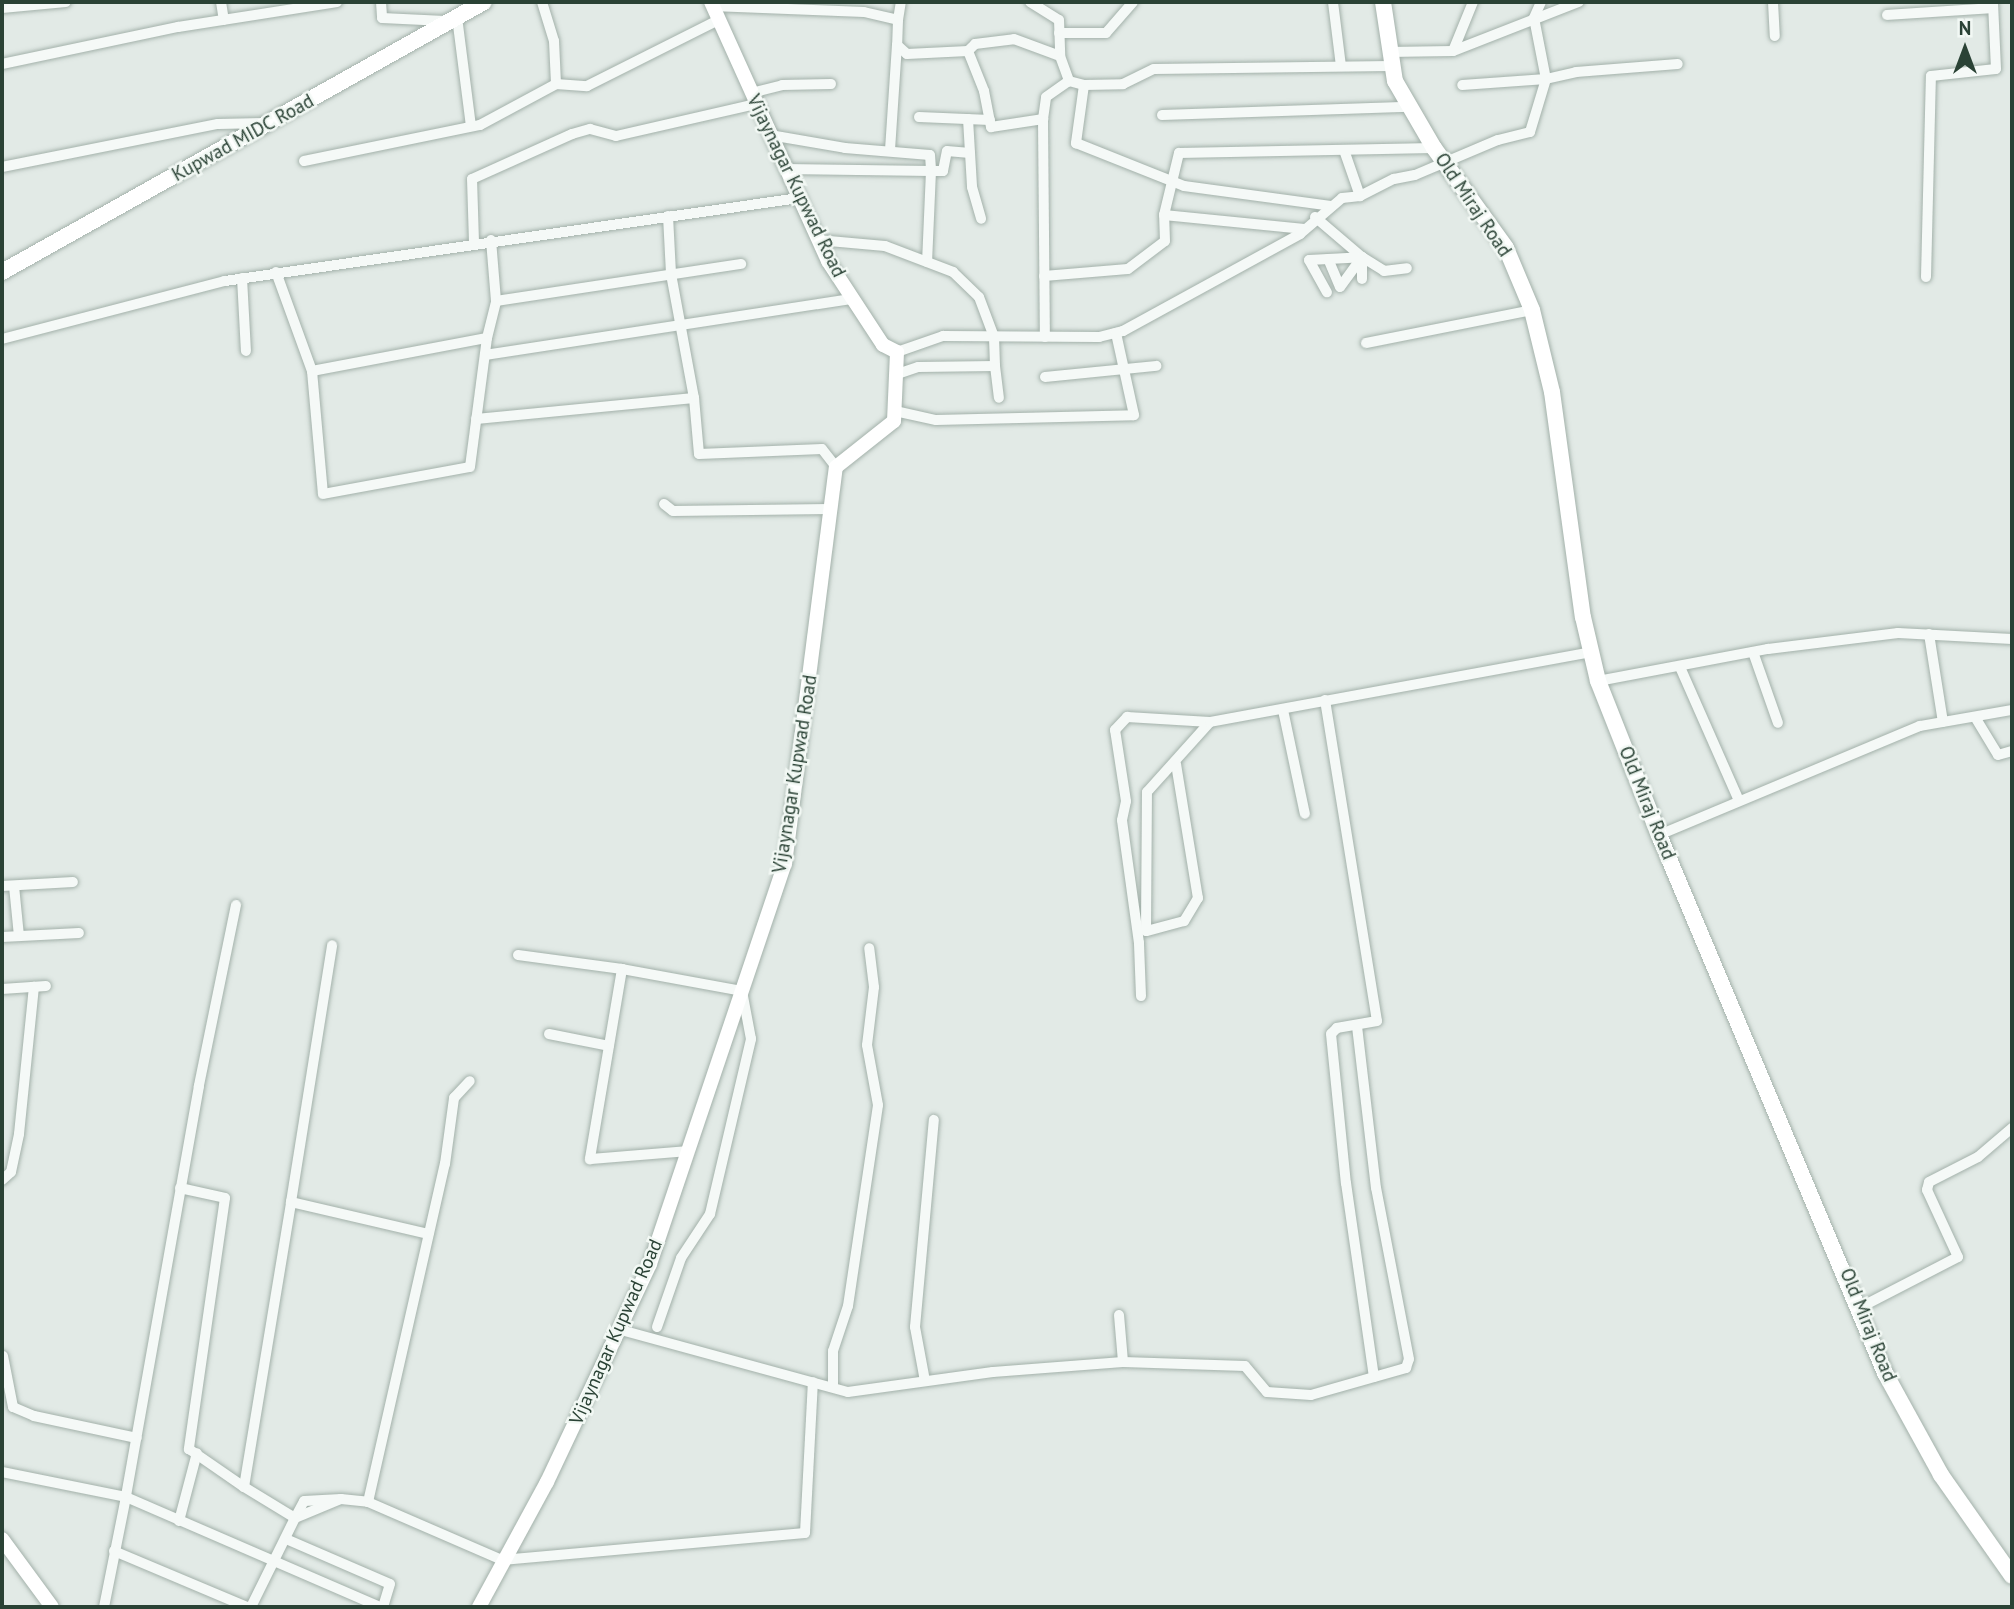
<!DOCTYPE html>
<style>
body{margin:0}
#map{position:relative;width:2014px;height:1609px;overflow:hidden;background:#e2eae6;font-family:"PT Sans",sans-serif}
div>[style]{position:absolute}
[style*='--x']{left:calc(var(--x)*1px);top:calc(var(--y)*1px);width:calc(var(--w)*1px);rotate:calc(var(--a)*1deg)}
.roads{filter:drop-shadow(0 0 2px #a3b1aa) drop-shadow(0 0 2px #a3b1aa)}
.street>*{height:10px;margin:-5px;padding:0 5px;transform-origin:5px;border-radius:5px;background:#f5f9f7}
.secondary>*{height:14px;margin:-7px;padding:0 7px;transform-origin:7px;border-radius:7px;background:#fff}
.primary>*{height:16px;margin:-8px;padding:0 8px;transform-origin:8px;border-radius:8px;background:#fff}
span{translate:-50% -50%;white-space:nowrap;text-align:center;line-height:1.15;-webkit-text-stroke:5px #f2f8f4;paint-order:stroke}
.street-label{font-size:19px;color:#2a4235}
.frame{position:absolute;inset:0;border:4px solid #2a4235;pointer-events:none}
.north{position:absolute;left:1930px;top:14px;width:70px;height:70px;-webkit-text-stroke:5px #f2f8f4;paint-order:stroke;rotate:0deg;font-size:19px;font-weight:700;line-height:28px;text-align:center;color:#2a4235}
.north::after{content:'';display:block;margin:auto;width:24px;height:32px;background:#2a4235;clip-path:polygon(50% 0,100% 100%,50% 72%,0 100%)}
</style>
<div id="map">
<div class="roads">
<div class="street">
<i style="--x:221;--y:2;--w:18;--a:81"></i>
<i style="--x:381;--y:2;--w:16;--a:86"></i>
<i style="--x:382;--y:18;--w:63;--a:2.7"></i>
<i style="--x:542;--y:2;--w:41;--a:72.9"></i>
<i style="--x:554;--y:41;--w:43;--a:87.3"></i>
<i style="--x:556;--y:84;--w:31;--a:4"></i>
<i style="--x:587;--y:86;--w:147;--a:-26.7"></i>
<i style="--x:1030;--y:2;--w:34;--a:32"></i>
<i style="--x:1059;--y:20;--w:36;--a:88"></i>
<i style="--x:1333;--y:2;--w:64;--a:82.9"></i>
<i style="--x:1541;--y:2;--w:17;--a:114"></i>
<i style="--x:1534;--y:18;--w:62;--a:78.9"></i>
<i style="--x:1546;--y:79;--w:31;--a:-13"></i>
<i style="--x:1576;--y:72;--w:102;--a:-4.5"></i>
<i style="--x:1773;--y:2;--w:34;--a:87"></i>
<i style="--x:712;--y:6;--w:152;--a:2.3"></i>
<i style="--x:864;--y:12;--w:35;--a:13"></i>
<i style="--x:898;--y:20;--w:25;--a:92"></i>
<i style="--x:897;--y:45;--w:13;--a:42"></i>
<i style="--x:907;--y:54;--w:61;--a:-2.8"></i>
<i style="--x:968;--y:51;--w:10;--a:-45"></i>
<i style="--x:975;--y:44;--w:39;--a:-7"></i>
<i style="--x:1014;--y:39;--w:49;--a:20.3"></i>
<i style="--x:1060;--y:56;--w:27;--a:70"></i>
<i style="--x:1069;--y:81;--w:16;--a:15"></i>
<i style="--x:1084;--y:85;--w:39;--a:-1"></i>
<i style="--x:1123;--y:84;--w:34;--a:-26"></i>
<i style="--x:1154;--y:69;--w:237;--a:-0.7"></i>
<i style="--x:2;--y:8;--w:64;--a:-5.4"></i>
<i style="--x:1887;--y:15;--w:106;--a:-3.8"></i>
<i style="--x:457;--y:17;--w:110;--a:82.7"></i>
<i style="--x:898;--y:20;--w:18;--a:-81"></i>
<i style="--x:1059;--y:33;--w:47;--a:0"></i>
<i style="--x:1106;--y:33;--w:41;--a:-48.9"></i>
<i style="--x:968;--y:51;--w:43;--a:68.2"></i>
<i style="--x:984;--y:91;--w:37;--a:79"></i>
<i style="--x:991;--y:127;--w:53;--a:-8.7"></i>
<i style="--x:1043;--y:119;--w:22;--a:-82"></i>
<i style="--x:1046;--y:97;--w:28;--a:-35"></i>
<i style="--x:1453;--y:51;--w:53;--a:-67.8"></i>
<i style="--x:1388;--y:52;--w:65;--a:-0.9"></i>
<i style="--x:1453;--y:51;--w:135;--a:-21.3"></i>
<i style="--x:2;--y:64;--w:180;--a:-11.9"></i>
<i style="--x:178;--y:27;--w:161;--a:-8.9"></i>
<i style="--x:1084;--y:85;--w:59;--a:97.9"></i>
<i style="--x:1076;--y:143;--w:116;--a:21.7"></i>
<i style="--x:1184;--y:186;--w:148;--a:7.7"></i>
<i style="--x:751;--y:93;--w:32;--a:-14"></i>
<i style="--x:782;--y:85;--w:49;--a:-1.2"></i>
<i style="--x:1162;--y:115;--w:247;--a:-1.9"></i>
<i style="--x:919;--y:117;--w:71;--a:2.4"></i>
<i style="--x:968;--y:119;--w:68;--a:86.6"></i>
<i style="--x:972;--y:187;--w:33;--a:74"></i>
<i style="--x:1043;--y:119;--w:218;--a:89.5"></i>
<i style="--x:770;--y:135;--w:76;--a:9.8"></i>
<i style="--x:845;--y:148;--w:85;--a:4.7"></i>
<i style="--x:930;--y:155;--w:16;--a:86"></i>
<i style="--x:931;--y:171;--w:12;--a:0"></i>
<i style="--x:943;--y:171;--w:20;--a:-79"></i>
<i style="--x:947;--y:151;--w:23;--a:5"></i>
<i style="--x:890;--y:150;--w:105;--a:-86.2"></i>
<i style="--x:1344;--y:150;--w:49;--a:70.8"></i>
<i style="--x:304;--y:161;--w:180;--a:-11.6"></i>
<i style="--x:480;--y:125;--w:86;--a:-28.3"></i>
<i style="--x:2;--y:167;--w:220;--a:-11.3"></i>
<i style="--x:218;--y:124;--w:45;--a:-1.3"></i>
<i style="--x:785;--y:169;--w:146;--a:0.8"></i>
<i style="--x:931;--y:171;--w:91;--a:92.5"></i>
<i style="--x:1164;--y:215;--w:64;--a:-76.4"></i>
<i style="--x:1179;--y:153;--w:255;--a:-1.1"></i>
<i style="--x:668;--y:216;--w:58;--a:87"></i>
<i style="--x:671;--y:274;--w:126;--a:79.5"></i>
<i style="--x:694;--y:398;--w:56;--a:84.9"></i>
<i style="--x:699;--y:454;--w:123;--a:-2.3"></i>
<i style="--x:822;--y:449;--w:23;--a:52"></i>
<i style="--x:1315;--y:217;--w:62;--a:40.4"></i>
<i style="--x:1362;--y:257;--w:37;--a:126"></i>
<i style="--x:1340;--y:287;--w:30;--a:-113"></i>
<i style="--x:1328;--y:259;--w:19;--a:177"></i>
<i style="--x:1309;--y:260;--w:37;--a:61"></i>
<i style="--x:491;--y:240;--w:61;--a:85.3"></i>
<i style="--x:496;--y:301;--w:248;--a:-8.6"></i>
<i style="--x:818;--y:240;--w:67;--a:5.1"></i>
<i style="--x:885;--y:246;--w:73;--a:20.9"></i>
<i style="--x:953;--y:272;--w:36;--a:44"></i>
<i style="--x:979;--y:297;--w:43;--a:69.4"></i>
<i style="--x:994;--y:337;--w:29;--a:88"></i>
<i style="--x:995;--y:366;--w:77;--a:179.3"></i>
<i style="--x:918;--y:367;--w:21;--a:161"></i>
<i style="--x:474;--y:242;--w:63;--a:-91.8"></i>
<i style="--x:472;--y:179;--w:110;--a:-24.2"></i>
<i style="--x:572;--y:134;--w:19;--a:-16"></i>
<i style="--x:590;--y:129;--w:27;--a:15"></i>
<i style="--x:616;--y:136;--w:144;--a:-12.9"></i>
<i style="--x:1328;--y:259;--w:34;--a:-3"></i>
<i style="--x:276;--y:272;--w:105;--a:70"></i>
<i style="--x:312;--y:371;--w:178;--a:-10.7"></i>
<i style="--x:487;--y:338;--w:38;--a:-76"></i>
<i style="--x:1044;--y:276;--w:84;--a:-4.8"></i>
<i style="--x:1128;--y:269;--w:46;--a:-37.1"></i>
<i style="--x:1165;--y:241;--w:26;--a:-92"></i>
<i style="--x:1164;--y:215;--w:141;--a:5.7"></i>
<i style="--x:1926;--y:277;--w:201;--a:-88.6"></i>
<i style="--x:1931;--y:76;--w:65;--a:-6.1"></i>
<i style="--x:1996;--y:69;--w:67;--a:-92.6"></i>
<i style="--x:242;--y:278;--w:73;--a:86.9"></i>
<i style="--x:1362;--y:279;--w:22;--a:-90"></i>
<i style="--x:1362;--y:257;--w:26;--a:32"></i>
<i style="--x:1384;--y:271;--w:23;--a:-7"></i>
<i style="--x:2;--y:339;--w:230;--a:-14.6"></i>
<i style="--x:225;--y:281;--w:580;--a:-8.23"></i>
<i style="--x:1366;--y:343;--w:169;--a:-11.2"></i>
<i style="--x:897;--y:352;--w:49;--a:-19.2"></i>
<i style="--x:943;--y:336;--w:156;--a:0.4"></i>
<i style="--x:1099;--y:337;--w:25;--a:-14"></i>
<i style="--x:1123;--y:331;--w:202;--a:-28.7"></i>
<i style="--x:1300;--y:234;--w:55;--a:-40.6"></i>
<i style="--x:1342;--y:198;--w:18;--a:-6"></i>
<i style="--x:1360;--y:196;--w:38;--a:-27"></i>
<i style="--x:1394;--y:179;--w:21;--a:-11"></i>
<i style="--x:1415;--y:175;--w:90;--a:-22.9"></i>
<i style="--x:1498;--y:140;--w:33;--a:-14"></i>
<i style="--x:1530;--y:132;--w:55;--a:-73.2"></i>
<i style="--x:1546;--y:79;--w:84;--a:175.9"></i>
<i style="--x:485;--y:355;--w:372;--a:-8.7"></i>
<i style="--x:995;--y:366;--w:32;--a:83"></i>
<i style="--x:312;--y:371;--w:123;--a:84.9"></i>
<i style="--x:323;--y:494;--w:149;--a:-10.4"></i>
<i style="--x:470;--y:467;--w:130;--a:-82.5"></i>
<i style="--x:1045;--y:377;--w:112;--a:-5.7"></i>
<i style="--x:895;--y:411;--w:42;--a:12.4"></i>
<i style="--x:936;--y:420;--w:198;--a:-1.4"></i>
<i style="--x:1134;--y:415;--w:84;--a:-102.4"></i>
<i style="--x:476;--y:419;--w:219;--a:-5.5"></i>
<i style="--x:664;--y:504;--w:11;--a:38"></i>
<i style="--x:673;--y:511;--w:156;--a:-0.7"></i>
<i style="--x:1929;--y:634;--w:89;--a:81"></i>
<i style="--x:1753;--y:652;--w:75;--a:70.6"></i>
<i style="--x:1680;--y:667;--w:146;--a:66.2"></i>
<i style="--x:1598;--y:681;--w:173;--a:-10.7"></i>
<i style="--x:1768;--y:649;--w:131;--a:-7"></i>
<i style="--x:1898;--y:633;--w:114;--a:3"></i>
<i style="--x:1325;--y:700;--w:325;--a:80.8"></i>
<i style="--x:1377;--y:1021;--w:41;--a:170.1"></i>
<i style="--x:1337;--y:1028;--w:8;--a:135"></i>
<i style="--x:1331;--y:1034;--w:150;--a:84.3"></i>
<i style="--x:1346;--y:1183;--w:196;--a:81.8"></i>
<i style="--x:1283;--y:710;--w:106;--a:78.1"></i>
<i style="--x:1975;--y:717;--w:44;--a:58.8"></i>
<i style="--x:1998;--y:755;--w:15;--a:-16"></i>
<i style="--x:1176;--y:764;--w:136;--a:80.7"></i>
<i style="--x:1198;--y:898;--w:27;--a:121"></i>
<i style="--x:1184;--y:921;--w:39;--a:165"></i>
<i style="--x:1146;--y:931;--w:139;--a:-89.6"></i>
<i style="--x:1147;--y:792;--w:94;--a:-48"></i>
<i style="--x:1659;--y:835;--w:283;--a:-22.7"></i>
<i style="--x:1920;--y:726;--w:93;--a:-9.9"></i>
<i style="--x:2;--y:886;--w:71;--a:-3.2"></i>
<i style="--x:14;--y:886;--w:50;--a:84.3"></i>
<i style="--x:236;--y:905;--w:185;--a:101.6"></i>
<i style="--x:199;--y:1086;--w:417;--a:100.1"></i>
<i style="--x:126;--y:1497;--w:277;--a:23.4"></i>
<i style="--x:2;--y:937;--w:77;--a:-3"></i>
<i style="--x:518;--y:955;--w:105;--a:7.7"></i>
<i style="--x:2;--y:989;--w:44;--a:-3.9"></i>
<i style="--x:1141;--y:996;--w:53;--a:-92.2"></i>
<i style="--x:1139;--y:943;--w:124;--a:-97.9"></i>
<i style="--x:1122;--y:820;--w:19;--a:-78"></i>
<i style="--x:1126;--y:801;--w:72;--a:-98.8"></i>
<i style="--x:1115;--y:730;--w:18;--a:-47"></i>
<i style="--x:1127;--y:717;--w:83;--a:3.4"></i>
<i style="--x:1210;--y:722;--w:388;--a:-10.4"></i>
<i style="--x:549;--y:1034;--w:61;--a:11.3"></i>
<i style="--x:2;--y:1180;--w:12;--a:-42"></i>
<i style="--x:11;--y:1172;--w:39;--a:-78"></i>
<i style="--x:19;--y:1134;--w:148;--a:-84.2"></i>
<i style="--x:180;--y:1188;--w:46;--a:12.5"></i>
<i style="--x:225;--y:1198;--w:254;--a:98.2"></i>
<i style="--x:189;--y:1449;--w:67;--a:34.6"></i>
<i style="--x:291;--y:1202;--w:260;--a:-80.9"></i>
<i style="--x:1861;--y:1307;--w:109;--a:-27.3"></i>
<i style="--x:1958;--y:1257;--w:74;--a:-114.8"></i>
<i style="--x:1927;--y:1190;--w:8;--a:-76"></i>
<i style="--x:1929;--y:1182;--w:55;--a:-27"></i>
<i style="--x:1978;--y:1157;--w:45;--a:-40.5"></i>
<i style="--x:1119;--y:1315;--w:47;--a:85.1"></i>
<i style="--x:1123;--y:1362;--w:122;--a:1.9"></i>
<i style="--x:1245;--y:1366;--w:34;--a:50"></i>
<i style="--x:1267;--y:1392;--w:44;--a:3.9"></i>
<i style="--x:1311;--y:1395;--w:99;--a:-15.9"></i>
<i style="--x:1406;--y:1368;--w:9;--a:-72"></i>
<i style="--x:1409;--y:1359;--w:174;--a:-100.9"></i>
<i style="--x:1376;--y:1188;--w:162;--a:-96.7"></i>
<i style="--x:657;--y:1327;--w:73;--a:-70.8"></i>
<i style="--x:681;--y:1258;--w:53;--a:-56.6"></i>
<i style="--x:710;--y:1214;--w:180;--a:-76.8"></i>
<i style="--x:751;--y:1039;--w:49;--a:-100.6"></i>
<i style="--x:742;--y:991;--w:122;--a:-169.6"></i>
<i style="--x:622;--y:969;--w:193;--a:99.6"></i>
<i style="--x:590;--y:1159;--w:97;--a:-4.7"></i>
<i style="--x:621;--y:1330;--w:235;--a:15.3"></i>
<i style="--x:848;--y:1392;--w:146;--a:-7.9"></i>
<i style="--x:993;--y:1372;--w:130;--a:-4.4"></i>
<i style="--x:3;--y:1356;--w:52;--a:78.9"></i>
<i style="--x:13;--y:1407;--w:23;--a:23"></i>
<i style="--x:34;--y:1416;--w:105;--a:12.1"></i>
<i style="--x:925;--y:1381;--w:55;--a:-100.5"></i>
<i style="--x:915;--y:1327;--w:208;--a:-84.8"></i>
<i style="--x:833;--y:1387;--w:36;--a:-90"></i>
<i style="--x:833;--y:1351;--w:47;--a:-71.6"></i>
<i style="--x:848;--y:1306;--w:203;--a:-81.5"></i>
<i style="--x:878;--y:1105;--w:61;--a:-100.4"></i>
<i style="--x:867;--y:1045;--w:58;--a:-83.1"></i>
<i style="--x:874;--y:987;--w:39;--a:-97"></i>
<i style="--x:2;--y:1472;--w:126;--a:11.4"></i>
<i style="--x:126;--y:1497;--w:112;--a:101.3"></i>
<i style="--x:341;--y:1499;--w:50;--a:157.6"></i>
<i style="--x:295;--y:1518;--w:19;--a:-62"></i>
<i style="--x:304;--y:1501;--w:37;--a:-3"></i>
<i style="--x:341;--y:1499;--w:27;--a:6"></i>
<i style="--x:368;--y:1502;--w:146;--a:23.4"></i>
<i style="--x:502;--y:1560;--w:304;--a:-5.1"></i>
<i style="--x:805;--y:1533;--w:151;--a:-87"></i>
<i style="--x:368;--y:1502;--w:347;--a:-77.2"></i>
<i style="--x:445;--y:1164;--w:67;--a:-82.2"></i>
<i style="--x:454;--y:1098;--w:23;--a:-47"></i>
<i style="--x:179;--y:1521;--w:70;--a:-75.2"></i>
<i style="--x:286;--y:1539;--w:113;--a:23.4"></i>
<i style="--x:390;--y:1584;--w:24;--a:107"></i>
<i style="--x:114;--y:1551;--w:144;--a:22.8"></i>
<i style="--x:251;--y:1607;--w:99;--a:-63.7"></i>
<i style="--x:295;--y:1518;--w:60;--a:-148.7"></i>
<i style="--x:244;--y:1487;--w:289;--a:-80.6"></i>
<i style="--x:291;--y:1202;--w:141;--a:13.1"></i>
</div>
<div class="secondary">
<i style="--x:2;--y:1539;--w:84;--a:53.7"></i>
<i style="--x:479;--y:1607;--w:142;--a:-61.5"></i>
<i style="--x:547;--y:1482;--w:241;--a:-64.7"></i>
<i style="--x:650;--y:1264;--w:422;--a:-71.4"></i>
<i style="--x:785;--y:864;--w:400;--a:-82.7"></i>
<i style="--x:836;--y:467;--w:74;--a:-38.4"></i>
<i style="--x:894;--y:421;--w:69;--a:-87.5"></i>
<i style="--x:897;--y:352;--w:16;--a:-153"></i>
<i style="--x:883;--y:345;--w:100;--a:-123.2"></i>
<i style="--x:828;--y:261;--w:284;--a:-114.3"></i>
</div>
<div class="primary">
<i style="--x:1383;--y:2;--w:80;--a:81.4"></i>
<i style="--x:1395;--y:81;--w:78;--a:59.8"></i>
<i style="--x:1434;--y:148;--w:123;--a:54.2"></i>
<i style="--x:1506;--y:248;--w:67;--a:67.2"></i>
<i style="--x:1532;--y:310;--w:84;--a:76.3"></i>
<i style="--x:1552;--y:392;--w:227;--a:82.2"></i>
<i style="--x:1583;--y:617;--w:66;--a:76.8"></i>
<i style="--x:1598;--y:681;--w:166;--a:68.4"></i>
<i style="--x:1659;--y:835;--w:584;--a:67.21"></i>
<i style="--x:1885;--y:1373;--w:116;--a:61.2"></i>
<i style="--x:1941;--y:1475;--w:123;--a:54.9"></i>
<i style="--x:2;--y:272;--w:552;--a:-29.26"></i>
</div>
</div>
<div class="street-label">
<span style="left:243px;top:138px;rotate:-29deg">Kupwad MIDC Road</span>
<span style="left:796px;top:186px;rotate:64deg">Vijaynagar Kupwad Road</span>
<span style="left:1473px;top:205px;rotate:56deg">Old Miraj Road</span>
<span style="left:795px;top:774px;rotate:-81deg">Vijaynagar Kupwad Road</span>
<span style="left:1647px;top:803px;rotate:68deg">Old Miraj Road</span>
<span style="left:1868px;top:1325px;rotate:68deg">Old Miraj Road</span>
<span style="left:616px;top:1332px;rotate:-66deg">Vijaynagar Kupwad Road</span>
</div>
<div class="frame"></div>
<div class="north">N</div>
</div>
